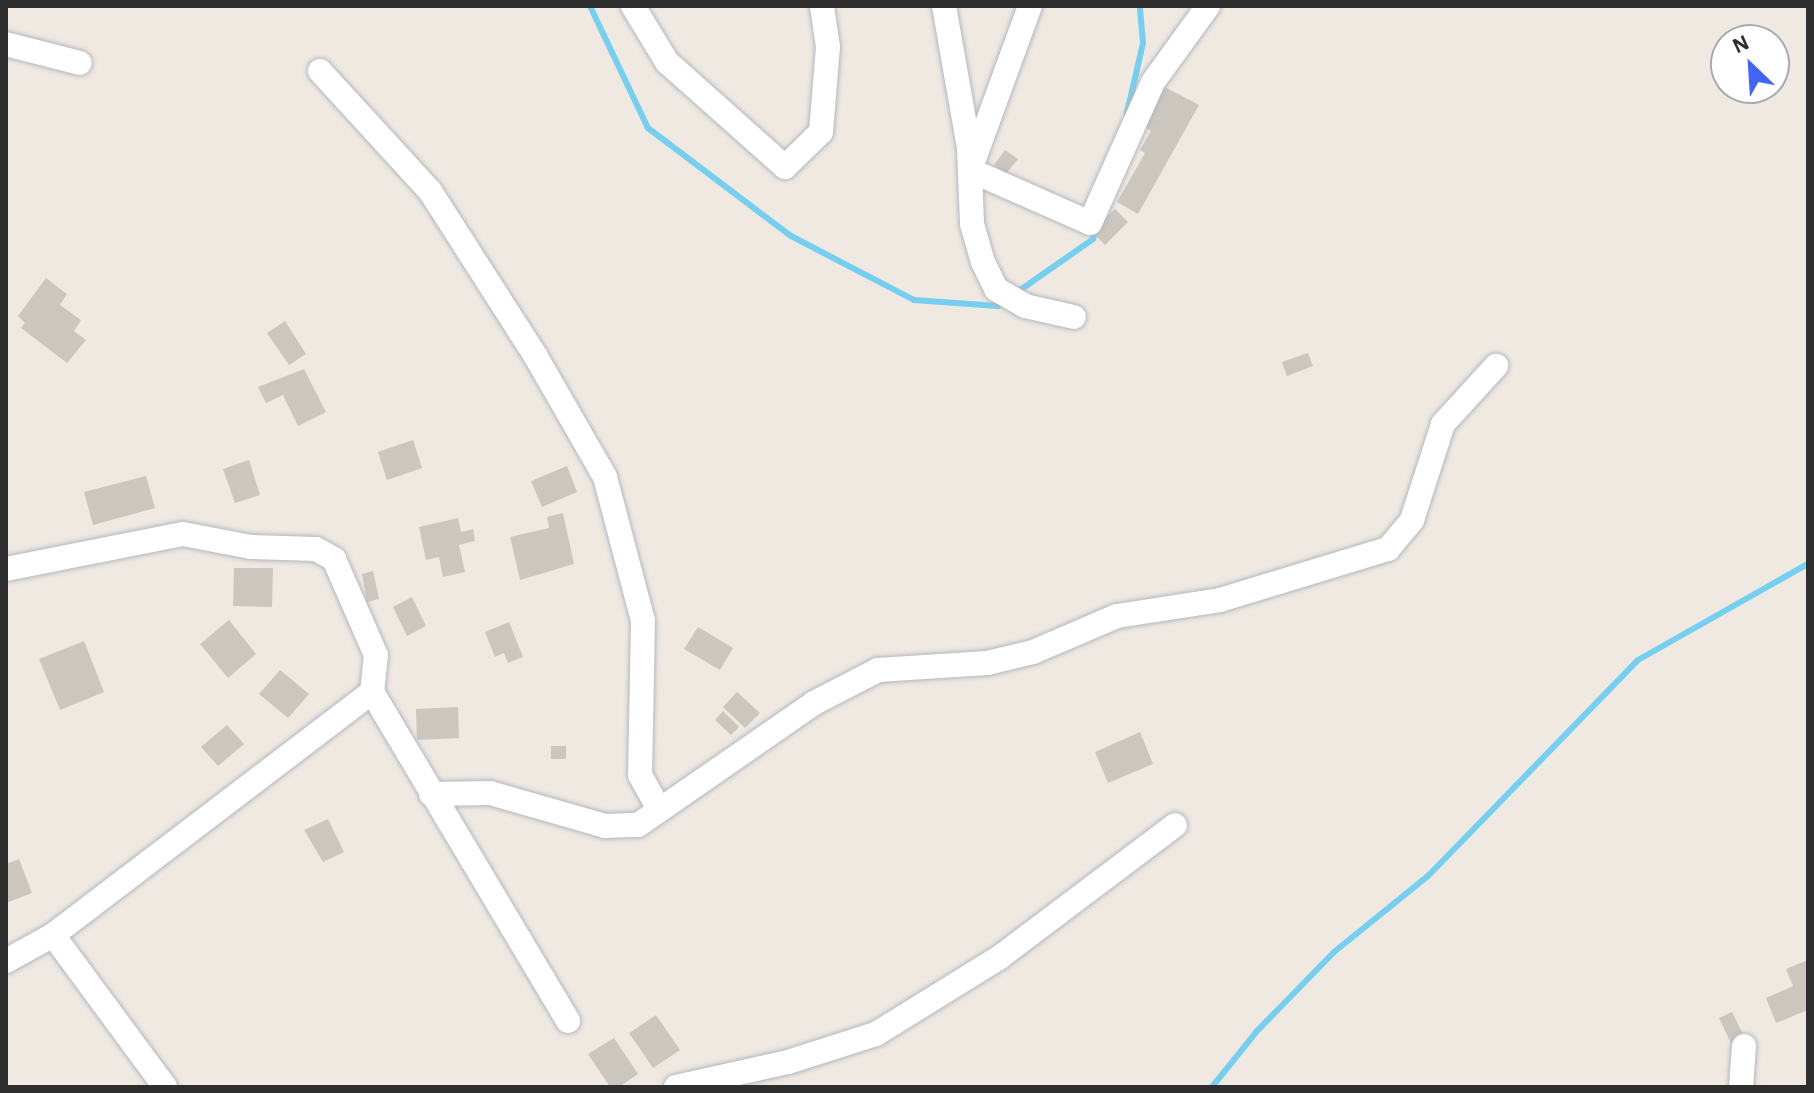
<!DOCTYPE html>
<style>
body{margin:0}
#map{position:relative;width:1814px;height:1093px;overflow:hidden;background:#efe9e1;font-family:"Alegreya Sans",sans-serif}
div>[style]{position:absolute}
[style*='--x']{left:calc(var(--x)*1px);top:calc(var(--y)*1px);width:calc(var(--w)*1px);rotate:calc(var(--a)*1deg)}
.stream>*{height:6px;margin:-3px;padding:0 3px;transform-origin:3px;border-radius:3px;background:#75cff0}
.building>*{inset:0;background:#cbc7bf}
.roads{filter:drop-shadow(0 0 2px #b4b7c1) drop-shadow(0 0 2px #b4b7c1)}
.minor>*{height:24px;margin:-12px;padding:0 12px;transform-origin:12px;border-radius:12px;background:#fff}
span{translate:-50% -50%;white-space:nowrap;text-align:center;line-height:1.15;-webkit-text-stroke:7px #fff;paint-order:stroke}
.frame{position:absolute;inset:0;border:8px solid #2e2e2e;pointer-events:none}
.north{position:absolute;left:1710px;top:24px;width:80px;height:80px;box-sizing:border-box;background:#fff;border:2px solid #ababab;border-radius:50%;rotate:335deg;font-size:22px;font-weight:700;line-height:32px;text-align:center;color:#2e2e2e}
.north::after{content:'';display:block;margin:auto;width:28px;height:36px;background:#4264fb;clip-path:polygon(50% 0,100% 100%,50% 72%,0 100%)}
</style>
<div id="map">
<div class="stream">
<i style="--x:590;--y:6;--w:135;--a:64.6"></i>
<i style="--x:648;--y:128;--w:179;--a:37.1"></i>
<i style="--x:791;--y:236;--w:139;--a:27.5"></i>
<i style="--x:914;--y:300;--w:84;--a:4.1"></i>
<i style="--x:998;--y:306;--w:7;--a:-34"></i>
<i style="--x:1127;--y:113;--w:72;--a:-77.1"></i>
<i style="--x:1143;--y:43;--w:37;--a:-95"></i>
<i style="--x:1016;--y:293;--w:94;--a:-35"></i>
<i style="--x:1093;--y:239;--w:10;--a:-73"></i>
<i style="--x:1212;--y:1087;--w:72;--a:-51.2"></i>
<i style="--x:1257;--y:1031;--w:110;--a:-45.7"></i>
<i style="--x:1334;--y:952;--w:121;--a:-39"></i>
<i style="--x:1428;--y:876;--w:301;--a:-45.8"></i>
<i style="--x:1638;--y:660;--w:195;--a:-29.5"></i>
</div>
<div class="building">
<i style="clip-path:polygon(1163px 86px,1199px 105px,1138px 214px,1117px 202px,1145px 153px,1140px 150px,1151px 131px,1141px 125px)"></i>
<i style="clip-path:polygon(1005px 150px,1018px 159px,1006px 174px,994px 165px)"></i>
<i style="clip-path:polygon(1115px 209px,1128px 222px,1105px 245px,1092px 232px)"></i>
<i style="clip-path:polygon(46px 278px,67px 294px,60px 305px,81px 320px,74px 331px,86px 340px,67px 363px,21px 328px,25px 323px,18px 316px)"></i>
<i style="clip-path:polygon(285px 321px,306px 354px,289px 365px,267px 333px)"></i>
<i style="clip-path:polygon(1308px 353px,1313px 366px,1287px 376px,1282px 362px)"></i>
<i style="clip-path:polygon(304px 369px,326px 412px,298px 426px,283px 395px,266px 403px,258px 387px)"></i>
<i style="clip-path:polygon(413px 440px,422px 468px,387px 480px,378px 452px)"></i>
<i style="clip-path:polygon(249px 460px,260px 495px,235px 503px,223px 469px)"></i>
<i style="clip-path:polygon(567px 466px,577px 492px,542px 507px,531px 481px)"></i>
<i style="clip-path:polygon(146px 476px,155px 508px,93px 525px,84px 492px)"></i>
<i style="clip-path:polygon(563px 513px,574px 564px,520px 580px,510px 537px,549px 528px,547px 517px)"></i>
<i style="clip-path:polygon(458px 518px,461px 532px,473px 529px,475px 541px,459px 545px,465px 572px,443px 577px,439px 557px,426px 560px,419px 527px)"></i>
<i style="clip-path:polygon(234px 568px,273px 568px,272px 607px,233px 606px)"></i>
<i style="clip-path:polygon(373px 571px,379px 599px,367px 602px,362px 574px)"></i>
<i style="clip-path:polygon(412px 597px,426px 626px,407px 636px,393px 607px)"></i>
<i style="clip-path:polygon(229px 620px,256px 654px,228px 678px,200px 644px)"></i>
<i style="clip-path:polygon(509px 622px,523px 657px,508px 663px,504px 653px,495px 657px,485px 632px)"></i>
<i style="clip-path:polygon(698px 627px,733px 648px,720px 670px,684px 649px)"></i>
<i style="clip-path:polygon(84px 641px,104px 692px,60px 710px,39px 659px)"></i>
<i style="clip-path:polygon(280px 670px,309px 694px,288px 718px,259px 694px)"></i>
<i style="clip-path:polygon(737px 692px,760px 713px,745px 728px,723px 707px)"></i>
<i style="clip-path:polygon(458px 707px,459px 738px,417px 740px,416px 709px)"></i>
<i style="clip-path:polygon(723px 711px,739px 727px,731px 735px,715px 720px)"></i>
<i style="clip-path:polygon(227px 725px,244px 744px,218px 766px,201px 747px)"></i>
<i style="clip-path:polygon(1140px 732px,1153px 764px,1108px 783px,1095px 752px)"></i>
<i style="clip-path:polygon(551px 746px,566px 746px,566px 759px,551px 759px)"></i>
<i style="clip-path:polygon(328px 819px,344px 852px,323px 862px,304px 830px)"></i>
<i style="clip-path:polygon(19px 859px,32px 893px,6px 903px,6px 864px)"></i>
<i style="clip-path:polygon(1808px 960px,1808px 1010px,1776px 1023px,1766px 998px,1793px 986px,1786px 969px)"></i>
<i style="clip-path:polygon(1732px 1012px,1744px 1036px,1731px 1043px,1719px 1018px)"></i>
<i style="clip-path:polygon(656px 1015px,680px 1050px,653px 1068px,629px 1033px)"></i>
<i style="clip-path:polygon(614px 1038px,638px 1074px,619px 1087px,610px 1087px,588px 1054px)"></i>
</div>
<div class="roads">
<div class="minor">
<i style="--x:633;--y:6;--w:66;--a:58.7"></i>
<i style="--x:667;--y:62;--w:158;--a:41.7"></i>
<i style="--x:785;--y:167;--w:50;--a:-44.2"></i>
<i style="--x:821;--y:132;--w:85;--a:-85.3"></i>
<i style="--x:828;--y:47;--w:41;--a:-98.3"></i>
<i style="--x:944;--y:6;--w:144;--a:80"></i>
<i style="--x:969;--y:148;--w:76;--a:87.7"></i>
<i style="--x:972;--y:224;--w:40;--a:74"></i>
<i style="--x:983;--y:262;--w:30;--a:64"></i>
<i style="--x:996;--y:289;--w:34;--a:30"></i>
<i style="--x:1025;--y:306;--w:50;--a:12.7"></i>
<i style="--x:1030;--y:6;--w:175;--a:110.1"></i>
<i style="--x:970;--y:170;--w:131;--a:23.8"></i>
<i style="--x:1090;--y:223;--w:154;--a:-65.9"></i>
<i style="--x:1153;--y:82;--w:94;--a:-54.1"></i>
<i style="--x:6;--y:44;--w:76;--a:14.4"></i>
<i style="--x:320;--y:71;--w:163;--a:47.5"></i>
<i style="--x:430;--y:191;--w:197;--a:57.4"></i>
<i style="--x:536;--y:357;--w:138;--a:60.1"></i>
<i style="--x:605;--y:477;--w:149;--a:75.2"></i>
<i style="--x:643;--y:621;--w:154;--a:91.1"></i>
<i style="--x:640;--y:775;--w:39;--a:61"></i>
<i style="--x:6;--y:569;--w:180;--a:-11.2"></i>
<i style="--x:183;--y:534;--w:69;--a:10.8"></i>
<i style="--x:251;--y:547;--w:65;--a:1.8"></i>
<i style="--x:316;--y:549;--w:21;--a:29"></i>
<i style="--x:334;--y:559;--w:105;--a:66.4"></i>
<i style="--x:376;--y:655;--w:37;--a:96"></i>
<i style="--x:372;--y:692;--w:401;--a:142.7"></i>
<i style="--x:53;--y:935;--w:54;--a:151"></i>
<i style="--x:372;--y:692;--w:383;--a:59.2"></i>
<i style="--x:431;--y:794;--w:59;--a:-1"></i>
<i style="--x:490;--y:793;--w:120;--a:16"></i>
<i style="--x:605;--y:826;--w:33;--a:-2"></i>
<i style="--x:638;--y:825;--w:214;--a:-34.7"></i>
<i style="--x:814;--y:703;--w:72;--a:-27.3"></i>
<i style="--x:878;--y:670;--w:109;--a:-3.7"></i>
<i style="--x:987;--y:663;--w:47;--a:-13.4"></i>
<i style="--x:1033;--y:652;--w:91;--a:-23.2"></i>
<i style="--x:1117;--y:616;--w:104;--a:-8.8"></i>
<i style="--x:1220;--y:600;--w:176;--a:-16.9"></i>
<i style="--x:1388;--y:549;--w:38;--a:-50"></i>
<i style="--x:1412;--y:520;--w:101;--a:-72.1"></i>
<i style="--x:1443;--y:424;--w:79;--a:-47.6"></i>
<i style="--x:53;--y:935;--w:189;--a:53.6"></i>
<i style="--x:676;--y:1087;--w:115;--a:-12.6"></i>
<i style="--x:788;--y:1062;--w:92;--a:-17.7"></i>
<i style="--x:876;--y:1034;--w:146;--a:-31.8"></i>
<i style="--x:1000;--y:957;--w:219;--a:-37"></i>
<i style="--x:1741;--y:1087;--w:41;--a:-85.8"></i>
</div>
</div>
<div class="frame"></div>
<div class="north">N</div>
</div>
